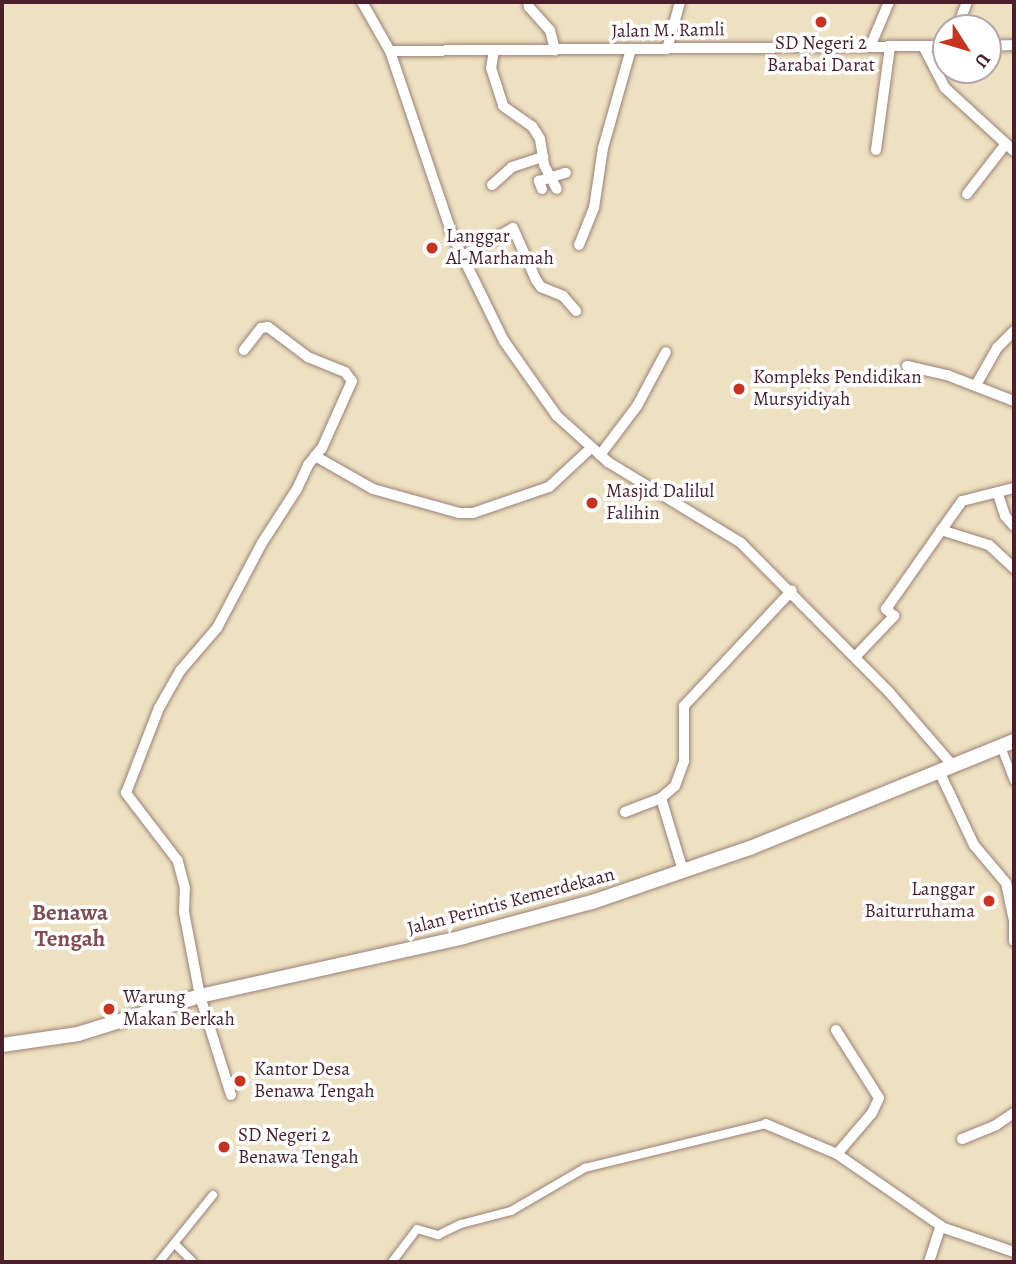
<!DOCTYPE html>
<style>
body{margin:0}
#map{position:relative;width:1016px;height:1264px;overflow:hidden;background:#ede1c1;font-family:Alegreya,serif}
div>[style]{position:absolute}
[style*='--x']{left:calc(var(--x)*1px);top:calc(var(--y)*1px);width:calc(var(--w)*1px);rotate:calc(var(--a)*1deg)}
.roads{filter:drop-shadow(0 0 2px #9c8076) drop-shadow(0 0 2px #9c8076)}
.pedestrian>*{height:8px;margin:-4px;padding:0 4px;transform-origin:4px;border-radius:4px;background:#fff}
.minor>*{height:10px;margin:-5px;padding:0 5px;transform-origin:5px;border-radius:5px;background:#fff}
.secondary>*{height:14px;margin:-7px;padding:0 7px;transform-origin:7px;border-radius:7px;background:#fff}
.dots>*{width:19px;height:19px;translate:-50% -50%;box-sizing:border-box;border:4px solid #fff;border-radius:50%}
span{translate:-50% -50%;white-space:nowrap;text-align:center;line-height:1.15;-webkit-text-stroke:7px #fff;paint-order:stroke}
.street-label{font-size:19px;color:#4a1f2b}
.poi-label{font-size:19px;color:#4a1f2b}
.left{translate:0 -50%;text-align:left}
.right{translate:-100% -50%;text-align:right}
.quarter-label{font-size:23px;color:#804d53;font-weight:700}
.frame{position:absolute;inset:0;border:4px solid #4a1f2b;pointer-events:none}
.north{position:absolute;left:932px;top:14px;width:70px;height:70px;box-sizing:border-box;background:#fff;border:2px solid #b7a5aa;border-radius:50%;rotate:127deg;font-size:19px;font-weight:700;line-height:28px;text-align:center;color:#4a1f2b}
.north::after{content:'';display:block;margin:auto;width:24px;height:32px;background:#c8321e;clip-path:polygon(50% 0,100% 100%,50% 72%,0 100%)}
</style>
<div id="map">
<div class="roads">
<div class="pedestrian">
<i style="--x:1001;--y:747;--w:36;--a:69"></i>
<i style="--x:175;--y:1244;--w:25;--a:45"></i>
<i style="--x:159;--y:1262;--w:86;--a:-51.1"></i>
<i style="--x:392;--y:1262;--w:41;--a:-52.9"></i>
<i style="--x:417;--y:1229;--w:22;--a:16"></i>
<i style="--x:438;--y:1235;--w:25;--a:-26"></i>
<i style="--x:461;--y:1224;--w:52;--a:-14.6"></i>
<i style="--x:511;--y:1211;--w:86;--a:-30.2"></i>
<i style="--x:585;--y:1168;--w:186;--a:-13.7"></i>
</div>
<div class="minor">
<i style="--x:362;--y:2;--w:56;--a:60.3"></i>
<i style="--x:390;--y:51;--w:196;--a:71.3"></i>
<i style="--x:453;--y:237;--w:116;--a:63.9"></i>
<i style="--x:504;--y:341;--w:92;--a:54.8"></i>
<i style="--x:557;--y:416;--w:69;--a:42"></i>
<i style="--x:608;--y:462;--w:156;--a:31.3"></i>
<i style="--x:741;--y:543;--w:210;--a:45.2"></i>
<i style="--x:889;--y:692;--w:98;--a:49.1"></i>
<i style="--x:528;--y:2;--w:5;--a:79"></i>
<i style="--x:529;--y:7;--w:31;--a:48"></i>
<i style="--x:550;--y:30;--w:21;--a:76"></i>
<i style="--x:957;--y:28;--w:28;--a:-69"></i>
<i style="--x:923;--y:46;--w:47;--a:62.4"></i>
<i style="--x:945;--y:88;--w:93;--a:42.4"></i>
<i style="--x:988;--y:46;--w:26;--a:-2"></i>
<i style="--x:870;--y:47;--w:49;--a:-67.1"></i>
<i style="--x:667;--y:49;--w:49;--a:-74.5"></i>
<i style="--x:494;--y:50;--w:18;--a:99"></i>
<i style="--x:491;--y:68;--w:40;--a:72"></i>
<i style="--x:503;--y:106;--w:35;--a:35"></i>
<i style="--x:532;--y:126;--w:15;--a:58"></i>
<i style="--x:540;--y:139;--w:26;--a:81"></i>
<i style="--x:544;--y:165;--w:27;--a:62"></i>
<i style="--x:390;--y:51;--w:556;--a:-0.52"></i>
<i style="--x:876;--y:150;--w:104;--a:-82.3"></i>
<i style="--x:492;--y:185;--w:27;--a:-42"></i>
<i style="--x:512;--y:167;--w:33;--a:-18"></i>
<i style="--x:542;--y:189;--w:9;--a:-111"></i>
<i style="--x:539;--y:181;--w:28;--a:-17"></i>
<i style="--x:967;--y:194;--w:62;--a:-52.2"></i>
<i style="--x:579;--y:245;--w:40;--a:-68"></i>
<i style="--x:594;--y:208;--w:61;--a:-81.5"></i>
<i style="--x:603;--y:148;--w:103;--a:-74.2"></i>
<i style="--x:463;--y:256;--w:57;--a:-29.2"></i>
<i style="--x:513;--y:228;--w:57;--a:66.1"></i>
<i style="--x:536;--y:280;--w:9;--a:54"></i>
<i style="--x:541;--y:287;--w:24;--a:22"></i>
<i style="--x:563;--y:296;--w:20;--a:49"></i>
<i style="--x:907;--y:366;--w:41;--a:12.7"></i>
<i style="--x:947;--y:375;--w:72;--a:21.2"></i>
<i style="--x:976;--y:385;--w:43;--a:-60.4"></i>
<i style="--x:997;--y:348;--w:24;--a:-45"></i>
<i style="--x:600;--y:455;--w:61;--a:-52.9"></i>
<i style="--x:637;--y:406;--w:61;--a:-61.8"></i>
<i style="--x:315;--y:456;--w:67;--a:29.6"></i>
<i style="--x:373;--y:489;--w:89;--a:15.6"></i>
<i style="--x:459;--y:513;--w:14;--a:0"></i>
<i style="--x:473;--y:513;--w:80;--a:-18.9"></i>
<i style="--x:549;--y:487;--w:56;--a:-42.8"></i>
<i style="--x:998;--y:494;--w:23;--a:72"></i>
<i style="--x:1005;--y:516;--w:13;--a:48"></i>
<i style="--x:941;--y:530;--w:50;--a:17.4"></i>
<i style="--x:989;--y:545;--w:34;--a:43"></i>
<i style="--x:855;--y:657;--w:57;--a:-46.4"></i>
<i style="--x:894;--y:616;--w:11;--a:-139"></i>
<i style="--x:886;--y:609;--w:132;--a:-54.9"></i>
<i style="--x:962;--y:501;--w:54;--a:-14"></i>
<i style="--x:939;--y:771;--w:82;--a:64.7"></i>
<i style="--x:974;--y:845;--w:50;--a:49.9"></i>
<i style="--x:1006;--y:883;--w:40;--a:78"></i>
<i style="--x:1014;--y:922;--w:19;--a:90"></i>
<i style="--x:661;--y:798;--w:76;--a:73.2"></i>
<i style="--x:625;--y:812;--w:39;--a:-21"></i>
<i style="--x:661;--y:798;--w:18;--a:-41"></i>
<i style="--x:675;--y:786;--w:27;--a:-70"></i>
<i style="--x:684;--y:761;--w:55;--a:-90"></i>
<i style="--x:684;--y:706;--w:158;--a:-47"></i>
<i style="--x:836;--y:1030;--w:80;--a:57.7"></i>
<i style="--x:879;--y:1098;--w:17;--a:115"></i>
<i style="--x:872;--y:1113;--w:54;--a:130.5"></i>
<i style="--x:231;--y:1095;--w:104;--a:-107.4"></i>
<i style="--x:200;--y:996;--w:86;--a:-100.8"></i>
<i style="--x:184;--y:912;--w:24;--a:-88"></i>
<i style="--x:185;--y:888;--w:28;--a:-105"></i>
<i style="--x:178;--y:861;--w:86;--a:-127.4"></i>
<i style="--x:126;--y:793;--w:91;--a:-68.8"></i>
<i style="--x:159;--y:708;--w:43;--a:-60.4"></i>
<i style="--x:180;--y:671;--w:57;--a:-49.3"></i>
<i style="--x:217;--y:628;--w:96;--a:-62.1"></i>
<i style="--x:262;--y:543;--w:64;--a:-57.1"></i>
<i style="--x:297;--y:489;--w:26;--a:-65"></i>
<i style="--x:308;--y:465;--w:22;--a:-51"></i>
<i style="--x:322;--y:448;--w:73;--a:-65.9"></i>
<i style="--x:352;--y:381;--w:11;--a:-128"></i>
<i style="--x:345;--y:372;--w:40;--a:-158"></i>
<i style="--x:308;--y:357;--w:50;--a:-143.1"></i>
<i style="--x:268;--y:327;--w:7;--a:172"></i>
<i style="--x:261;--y:328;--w:28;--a:128"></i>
<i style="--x:766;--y:1124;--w:77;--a:22.9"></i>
<i style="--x:837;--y:1154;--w:130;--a:34.7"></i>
<i style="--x:944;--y:1228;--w:74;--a:18.9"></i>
<i style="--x:962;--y:1139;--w:37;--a:-22"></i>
<i style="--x:996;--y:1125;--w:22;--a:-34"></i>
<i style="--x:929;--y:1262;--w:38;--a:-72"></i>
</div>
<div class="secondary">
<i style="--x:2;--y:1045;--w:77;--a:-8.2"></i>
<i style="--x:78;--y:1034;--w:128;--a:-17.3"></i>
<i style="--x:200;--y:996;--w:270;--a:-12.6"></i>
<i style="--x:463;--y:937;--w:134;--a:-15.2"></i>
<i style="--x:592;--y:902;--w:167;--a:-18.9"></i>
<i style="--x:750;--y:848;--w:285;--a:-22.1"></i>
</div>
</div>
<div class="dots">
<i style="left:821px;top:22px;background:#c8321e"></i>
<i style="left:432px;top:248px;background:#c8321e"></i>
<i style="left:739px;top:389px;background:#c8321e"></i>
<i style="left:592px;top:503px;background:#c8321e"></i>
<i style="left:989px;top:901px;background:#c8321e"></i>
<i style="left:109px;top:1009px;background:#c8321e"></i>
<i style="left:240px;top:1081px;background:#c8321e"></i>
<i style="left:224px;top:1147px;background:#c8321e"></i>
</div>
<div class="street-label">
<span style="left:668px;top:31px;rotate:-1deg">Jalan M. Ramli</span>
<span style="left:511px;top:902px;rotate:-15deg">Jalan Perintis Kemerdekaan</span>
</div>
<div class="poi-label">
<span style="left:821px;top:55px">SD Negeri 2<br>Barabai Darat</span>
<span class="left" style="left:446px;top:248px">Langgar<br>Al-Marhamah</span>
<span class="left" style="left:753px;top:389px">Kompleks Pendidikan<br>Mursyidiyah</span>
<span class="left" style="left:606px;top:503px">Masjid Dalilul<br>Falihin</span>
<span class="right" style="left:975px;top:901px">Langgar<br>Baiturruhama</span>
<span class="left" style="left:123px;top:1009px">Warung<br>Makan Berkah</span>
<span class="left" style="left:254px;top:1081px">Kantor Desa<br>Benawa Tengah</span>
<span class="left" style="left:238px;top:1147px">SD Negeri 2<br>Benawa Tengah</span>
</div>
<div class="quarter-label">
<span style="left:70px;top:926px">Benawa<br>Tengah</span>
</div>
<div class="frame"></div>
<div class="north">U</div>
</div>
